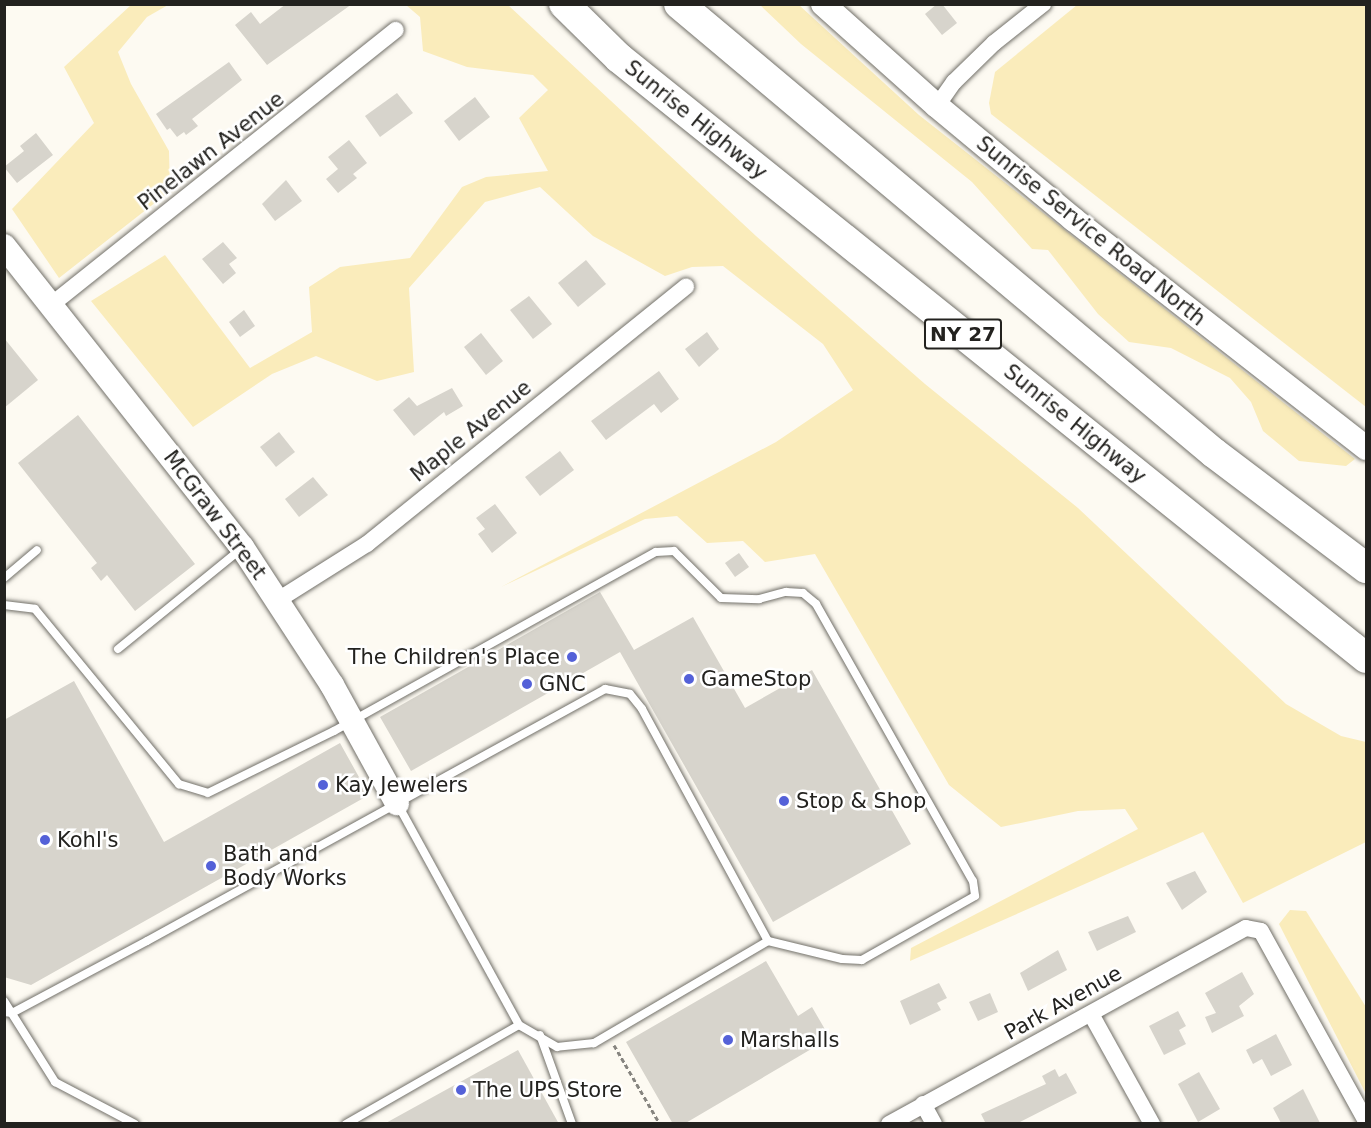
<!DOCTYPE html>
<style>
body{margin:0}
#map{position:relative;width:1371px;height:1128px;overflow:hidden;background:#fdfaf2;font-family:"DejaVu Sans",sans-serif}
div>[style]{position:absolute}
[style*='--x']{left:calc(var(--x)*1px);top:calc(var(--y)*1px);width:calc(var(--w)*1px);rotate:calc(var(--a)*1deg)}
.green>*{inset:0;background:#faecbb}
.building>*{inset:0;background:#d7d4cc}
.path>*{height:3px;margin-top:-1.5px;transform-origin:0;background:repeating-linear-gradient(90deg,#86847f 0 4.5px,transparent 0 7.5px)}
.roads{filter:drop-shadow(0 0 2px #727069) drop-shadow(0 0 2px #727069)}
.lane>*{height:8px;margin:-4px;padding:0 4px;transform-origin:4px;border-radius:4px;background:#fff}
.street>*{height:16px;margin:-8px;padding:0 8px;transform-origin:8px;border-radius:8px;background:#fff}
.secondary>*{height:24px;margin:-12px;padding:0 12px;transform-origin:12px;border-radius:12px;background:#fff}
.highway>*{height:30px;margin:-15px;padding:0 15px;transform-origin:15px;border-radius:15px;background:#fff}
.dots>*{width:16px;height:16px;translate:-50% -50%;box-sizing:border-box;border:3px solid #fff;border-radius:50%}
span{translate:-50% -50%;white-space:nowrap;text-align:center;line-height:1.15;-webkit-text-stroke:5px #fff;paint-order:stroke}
.shield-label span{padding:2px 4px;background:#fff;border:2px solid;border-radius:4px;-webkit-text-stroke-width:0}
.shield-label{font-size:20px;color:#23221f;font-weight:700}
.street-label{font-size:21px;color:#23221f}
.poi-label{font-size:21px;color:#23221f}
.right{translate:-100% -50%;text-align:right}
.left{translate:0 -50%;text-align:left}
.frame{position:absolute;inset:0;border:6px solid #23221f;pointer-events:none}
</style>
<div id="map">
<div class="green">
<i style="clip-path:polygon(131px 5px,168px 5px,147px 17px,118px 52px,131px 84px,169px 151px,170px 191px,59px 278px,12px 209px,94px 123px,64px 67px)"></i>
<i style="clip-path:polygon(406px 5px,508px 5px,756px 236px,925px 384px,1078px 508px,1286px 704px,1341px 736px,1366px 742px,1366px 842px,1243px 903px,1203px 832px,910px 961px,911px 948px,1138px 829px,1125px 809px,1078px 811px,1001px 827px,949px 785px,815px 554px,765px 562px,743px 541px,707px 543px,677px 516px,645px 519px,501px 587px,776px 442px,853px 390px,823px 344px,723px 266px,692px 267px,665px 276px,593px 236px,540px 187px,485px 202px,409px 288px,414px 372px,377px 381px,316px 356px,272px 374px,193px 427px,91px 301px,165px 255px,250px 368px,312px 332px,309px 287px,340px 267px,410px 258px,462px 187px,486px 177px,548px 171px,519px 118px,548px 90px,533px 75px,467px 67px,423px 51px,420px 17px)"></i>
<i style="clip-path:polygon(760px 5px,799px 5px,919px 115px,1355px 459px,1346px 466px,1299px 461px,1263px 431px,1251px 402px,1230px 378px,1171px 348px,1129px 342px,1098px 314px,1048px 250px,1032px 249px,972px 182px,801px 44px)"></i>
<i style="clip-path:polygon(1077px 5px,1366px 5px,1366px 407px,991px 114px,989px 103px,995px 72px)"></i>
<i style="clip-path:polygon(1290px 910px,1306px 911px,1366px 1007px,1366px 1094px,1279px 924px)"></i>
</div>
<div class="building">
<i style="clip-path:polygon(286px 4px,352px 4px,267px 65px,235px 25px,251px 12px,260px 24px)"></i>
<i style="clip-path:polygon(937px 4px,942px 4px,957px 23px,942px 35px,925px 14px)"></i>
<i style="clip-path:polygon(229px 62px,242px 80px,192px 119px,198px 126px,186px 135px,184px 132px,177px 137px,170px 128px,167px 130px,156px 114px)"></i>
<i style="clip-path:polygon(397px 93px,413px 113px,380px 137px,365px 116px)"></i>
<i style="clip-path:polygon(475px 97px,490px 117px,459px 141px,444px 121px)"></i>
<i style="clip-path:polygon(36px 133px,53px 155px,17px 183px,4px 167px,24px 151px,20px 146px)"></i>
<i style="clip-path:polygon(349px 140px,367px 163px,353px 174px,357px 178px,338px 193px,326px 179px,338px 169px,328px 157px)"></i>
<i style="clip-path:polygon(286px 180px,302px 201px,275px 221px,262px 204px)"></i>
<i style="clip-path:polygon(223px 242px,237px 258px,229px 264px,236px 273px,223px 284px,202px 259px)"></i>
<i style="clip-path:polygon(586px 260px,606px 284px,578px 307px,558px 283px)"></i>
<i style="clip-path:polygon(529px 296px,552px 324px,533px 339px,510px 310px)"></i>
<i style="clip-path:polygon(244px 310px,255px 326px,240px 337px,229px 322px)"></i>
<i style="clip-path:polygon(707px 332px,719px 349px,699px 367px,685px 349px)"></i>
<i style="clip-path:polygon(481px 333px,503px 361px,486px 375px,464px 347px)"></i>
<i style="clip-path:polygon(4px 338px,38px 380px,4px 408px)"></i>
<i style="clip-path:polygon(659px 371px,679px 399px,661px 413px,654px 404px,606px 440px,591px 421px)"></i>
<i style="clip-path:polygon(452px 388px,463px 406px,446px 416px,444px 412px,414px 436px,393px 410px,409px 397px,417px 406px)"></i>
<i style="clip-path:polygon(78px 415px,195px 564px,135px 611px,107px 575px,101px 581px,91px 568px,97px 563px,18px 463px)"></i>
<i style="clip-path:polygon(279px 432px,295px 452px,276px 467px,260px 447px)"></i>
<i style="clip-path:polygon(560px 451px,574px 470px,540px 496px,525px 477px)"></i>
<i style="clip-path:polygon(313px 477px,328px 495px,299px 517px,285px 499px)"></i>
<i style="clip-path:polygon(495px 504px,517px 533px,492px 553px,478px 534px,485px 529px,476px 518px)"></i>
<i style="clip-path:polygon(739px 553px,749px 567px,735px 577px,725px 563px)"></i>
<i style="clip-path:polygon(600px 592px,634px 650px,693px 617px,745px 708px,812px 670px,911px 844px,773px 922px,620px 652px,411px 771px,380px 717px)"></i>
<i style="clip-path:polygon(74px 681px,164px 842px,340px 743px,369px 795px,31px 985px,4px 977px,4px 720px)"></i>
<i style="clip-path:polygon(1195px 871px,1207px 892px,1182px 910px,1166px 883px)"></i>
<i style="clip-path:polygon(1128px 916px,1136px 932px,1097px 951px,1088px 932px)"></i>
<i style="clip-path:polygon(1058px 950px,1067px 970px,1028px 991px,1020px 973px)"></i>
<i style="clip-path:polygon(766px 961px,798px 1016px,812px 1007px,830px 1038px,684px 1124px,673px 1124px,626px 1042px)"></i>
<i style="clip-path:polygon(1242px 972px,1254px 994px,1239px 1006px,1244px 1016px,1212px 1033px,1205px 1017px,1216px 1013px,1205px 993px)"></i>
<i style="clip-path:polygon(939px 983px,947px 998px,937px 1003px,941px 1010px,910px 1025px,900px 1001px)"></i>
<i style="clip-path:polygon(990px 993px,998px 1012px,978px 1021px,969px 1002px)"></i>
<i style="clip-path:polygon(1178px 1011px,1186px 1026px,1179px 1030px,1186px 1044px,1164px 1055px,1149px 1026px)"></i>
<i style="clip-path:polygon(1276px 1034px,1292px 1065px,1271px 1076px,1262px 1059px,1253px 1064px,1246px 1050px)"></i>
<i style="clip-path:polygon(518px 1050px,559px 1124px,384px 1124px)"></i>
<i style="clip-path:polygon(1055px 1069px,1059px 1077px,1066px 1073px,1077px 1093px,1016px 1124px,986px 1124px,981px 1114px,1046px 1084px,1042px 1076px)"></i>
<i style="clip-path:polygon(1199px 1072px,1220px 1109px,1198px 1122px,1178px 1084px)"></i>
<i style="clip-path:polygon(1303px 1089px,1320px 1123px,1281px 1123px,1273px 1108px)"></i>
</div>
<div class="path">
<i style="--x:614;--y:1045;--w:91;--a:59.8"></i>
</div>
<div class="roads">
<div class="lane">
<i style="--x:4;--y:578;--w:43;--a:-40.3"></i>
<i style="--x:4;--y:605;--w:31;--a:7"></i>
<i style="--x:35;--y:609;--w:227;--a:50.6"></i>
<i style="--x:179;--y:784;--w:30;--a:17"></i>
<i style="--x:208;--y:793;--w:140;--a:-26.2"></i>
<i style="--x:334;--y:731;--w:368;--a:-29.1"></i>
<i style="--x:656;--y:552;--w:18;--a:-3"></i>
<i style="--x:674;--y:551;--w:66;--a:45"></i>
<i style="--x:721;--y:598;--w:38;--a:2"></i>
<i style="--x:759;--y:599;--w:28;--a:-15"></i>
<i style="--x:786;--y:592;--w:17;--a:3"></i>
<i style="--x:803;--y:593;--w:17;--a:40"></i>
<i style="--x:816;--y:604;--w:318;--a:60.5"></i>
<i style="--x:973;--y:881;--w:15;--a:82"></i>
<i style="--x:975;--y:896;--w:130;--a:150.5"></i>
<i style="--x:862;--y:960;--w:20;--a:-177"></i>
<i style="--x:842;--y:959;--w:76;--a:-166.3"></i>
<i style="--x:768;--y:941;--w:202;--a:149.6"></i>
<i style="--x:594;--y:1043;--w:37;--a:174"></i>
<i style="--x:557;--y:1047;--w:44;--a:-149.9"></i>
<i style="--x:519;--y:1025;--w:253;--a:-118.8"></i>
<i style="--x:118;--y:649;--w:159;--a:-39.1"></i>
<i style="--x:4;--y:1001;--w:96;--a:57.8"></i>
<i style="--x:55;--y:1082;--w:90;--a:27.7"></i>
<i style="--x:4;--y:1012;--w:8;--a:7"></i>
<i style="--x:12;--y:1013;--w:153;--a:-28.1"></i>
<i style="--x:147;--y:941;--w:523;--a:-28.82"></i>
<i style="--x:605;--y:689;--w:25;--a:11"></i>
<i style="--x:630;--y:694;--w:19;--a:51"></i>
<i style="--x:642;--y:709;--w:264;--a:61.5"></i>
<i style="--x:540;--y:1035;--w:95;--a:70.2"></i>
<i style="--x:346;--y:1124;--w:199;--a:-29.8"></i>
</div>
<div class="street">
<i style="--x:937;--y:106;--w:29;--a:-55"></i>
<i style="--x:954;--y:82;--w:56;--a:-44.3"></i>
<i style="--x:994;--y:43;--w:63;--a:-38.5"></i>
<i style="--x:51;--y:305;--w:441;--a:-38.6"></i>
<i style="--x:278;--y:600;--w:105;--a:-32.2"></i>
<i style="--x:367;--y:544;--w:410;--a:-38.9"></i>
<i style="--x:1091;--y:1014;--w:126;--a:61"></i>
<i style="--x:923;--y:1104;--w:23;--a:61"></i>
<i style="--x:889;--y:1124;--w:407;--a:-28.8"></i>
<i style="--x:1246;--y:928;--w:15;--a:11"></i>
<i style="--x:1261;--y:931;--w:217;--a:61.1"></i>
</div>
<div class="secondary">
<i style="--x:823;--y:4;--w:153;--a:41.8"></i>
<i style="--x:937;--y:106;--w:177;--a:39.7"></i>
<i style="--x:1073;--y:219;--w:372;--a:38"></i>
<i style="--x:4;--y:246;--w:384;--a:51.7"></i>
<i style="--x:242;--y:547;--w:165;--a:56.9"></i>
<i style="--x:332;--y:685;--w:135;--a:61.2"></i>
</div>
<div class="highway">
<i style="--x:564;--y:4;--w:77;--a:44.5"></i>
<i style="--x:619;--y:58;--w:958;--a:38.77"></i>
<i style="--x:679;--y:4;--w:698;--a:40.01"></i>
<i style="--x:1214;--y:453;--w:191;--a:37.1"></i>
</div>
</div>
<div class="dots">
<i style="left:572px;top:657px;background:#5461d8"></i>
<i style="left:689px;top:679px;background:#5461d8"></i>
<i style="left:527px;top:684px;background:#5461d8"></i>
<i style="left:323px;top:785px;background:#5461d8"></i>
<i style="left:784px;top:801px;background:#5461d8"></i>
<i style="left:45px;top:840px;background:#5461d8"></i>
<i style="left:211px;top:866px;background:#5461d8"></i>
<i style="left:728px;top:1040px;background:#5461d8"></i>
<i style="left:461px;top:1090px;background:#5461d8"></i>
</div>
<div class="shield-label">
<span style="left:963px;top:334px">NY 27</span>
</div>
<div class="street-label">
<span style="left:696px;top:120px;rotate:39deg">Sunrise Highway</span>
<span style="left:211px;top:151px;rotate:-38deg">Pinelawn Avenue</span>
<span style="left:1091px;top:231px;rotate:39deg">Sunrise Service Road North</span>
<span style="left:1075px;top:424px;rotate:39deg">Sunrise Highway</span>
<span style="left:471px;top:431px;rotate:-39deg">Maple Avenue</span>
<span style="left:215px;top:515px;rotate:53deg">McGraw Street</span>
<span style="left:1063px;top:1003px;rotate:-29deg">Park Avenue</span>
</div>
<div class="poi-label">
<span class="right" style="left:560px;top:657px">The Children's Place</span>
<span class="left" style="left:701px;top:679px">GameStop</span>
<span class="left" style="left:539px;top:684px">GNC</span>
<span class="left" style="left:335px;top:785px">Kay Jewelers</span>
<span class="left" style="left:796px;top:801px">Stop &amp; Shop</span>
<span class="left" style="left:57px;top:840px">Kohl's</span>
<span class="left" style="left:223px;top:866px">Bath and<br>Body Works</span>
<span class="left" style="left:740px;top:1040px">Marshalls</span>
<span class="left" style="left:473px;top:1090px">The UPS Store</span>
</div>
<div class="frame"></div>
</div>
